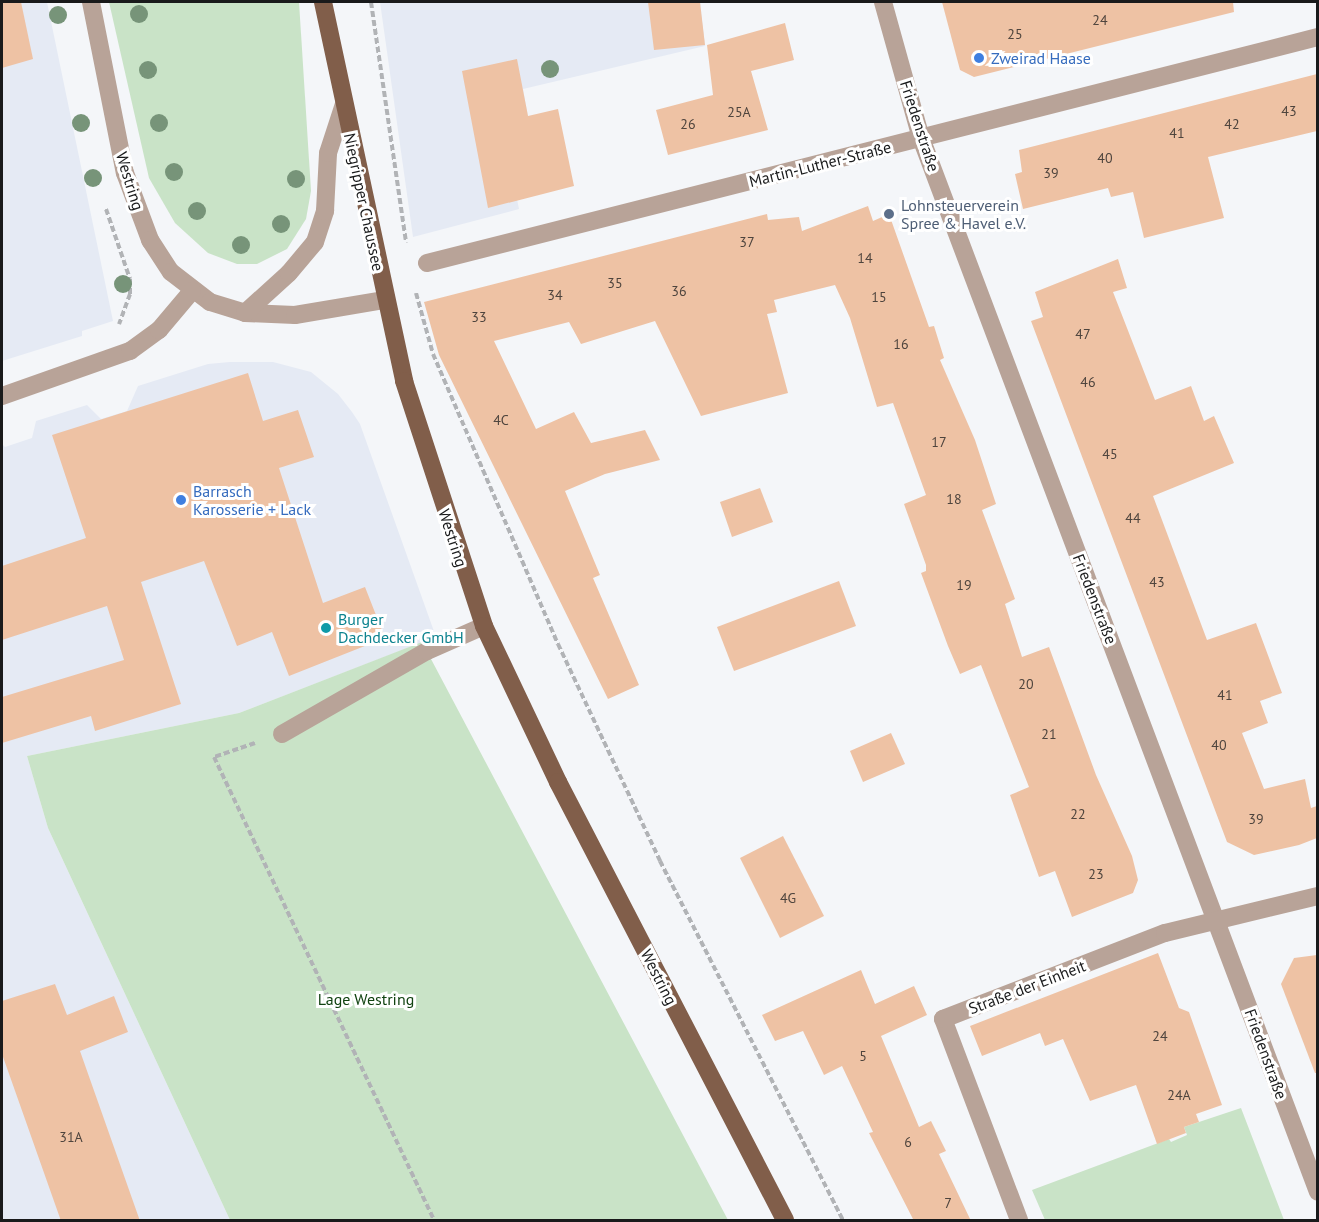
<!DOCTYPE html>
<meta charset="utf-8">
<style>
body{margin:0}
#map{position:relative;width:1319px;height:1222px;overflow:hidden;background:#f4f6f9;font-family:"PT Sans",sans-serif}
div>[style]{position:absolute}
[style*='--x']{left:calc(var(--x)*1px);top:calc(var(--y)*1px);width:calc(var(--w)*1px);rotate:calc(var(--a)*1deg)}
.built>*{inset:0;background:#e5eaf4}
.green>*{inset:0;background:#c9e3c7}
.building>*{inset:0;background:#eec2a4}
.path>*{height:4px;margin-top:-2px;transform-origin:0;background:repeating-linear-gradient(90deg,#b1b3b6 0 6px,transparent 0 9px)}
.minor>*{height:18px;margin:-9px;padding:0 9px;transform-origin:9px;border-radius:9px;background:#b8a398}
.major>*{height:18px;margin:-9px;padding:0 9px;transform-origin:9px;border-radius:9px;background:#815e4a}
.trees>*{width:18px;height:18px;margin:-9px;border-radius:50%;background:#779479}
.dots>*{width:16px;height:16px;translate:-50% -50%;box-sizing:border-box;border:3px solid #fff;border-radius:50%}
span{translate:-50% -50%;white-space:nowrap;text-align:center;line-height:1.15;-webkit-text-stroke:6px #fff;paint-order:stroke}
.number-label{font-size:14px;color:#4e443d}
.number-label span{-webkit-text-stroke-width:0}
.shop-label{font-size:16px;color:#366cbe}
.left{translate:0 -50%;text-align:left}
.street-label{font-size:16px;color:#191a1b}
.service-label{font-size:16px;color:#4e5e75}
.culture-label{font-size:16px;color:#0d838f}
.park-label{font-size:16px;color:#114311}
.frame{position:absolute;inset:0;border:3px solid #191a1b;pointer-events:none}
</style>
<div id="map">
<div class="built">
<i style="clip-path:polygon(2px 2px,47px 2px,113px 321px,82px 331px,82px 336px,2px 361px)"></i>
<i style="clip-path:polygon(380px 2px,700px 2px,705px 46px,523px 89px,528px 116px,509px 160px,519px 209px,413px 237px)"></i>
<i style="clip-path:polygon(230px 362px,273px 362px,311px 372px,338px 394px,352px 412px,360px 424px,436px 637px,239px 713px,27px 756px,48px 828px,230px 1220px,2px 1220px,2px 444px,5px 447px,32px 438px,36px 421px,87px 405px,101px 419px,127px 411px,138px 386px,208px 364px)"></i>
</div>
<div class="green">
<i style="clip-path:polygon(109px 2px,299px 2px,311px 191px,306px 219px,287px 249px,257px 264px,237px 264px,208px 253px,175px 223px,149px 178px)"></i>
<i style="clip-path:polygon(422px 642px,728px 1220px,230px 1220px,48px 828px,27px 756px,239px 713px)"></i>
<i style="clip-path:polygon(1241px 1108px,1284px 1220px,1045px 1220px,1032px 1190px,1169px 1139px,1171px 1142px,1187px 1135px,1184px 1127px)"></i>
</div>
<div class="building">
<i style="clip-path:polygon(2px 2px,21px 2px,33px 59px,2px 68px)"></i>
<i style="clip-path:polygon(648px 2px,700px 2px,705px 45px,654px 50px)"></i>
<i style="clip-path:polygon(942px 2px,1233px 2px,1234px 12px,974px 77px,960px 70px)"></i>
<i style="clip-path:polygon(785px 23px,794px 60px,751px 71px,768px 130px,668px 155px,656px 110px,713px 95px,707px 45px)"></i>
<i style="clip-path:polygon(517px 59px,528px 116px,558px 109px,574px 186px,488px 208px,462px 71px)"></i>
<i style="clip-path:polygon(1317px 74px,1317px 131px,1208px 157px,1224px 218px,1144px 238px,1133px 192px,1111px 197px,1108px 188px,1023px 209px,1015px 174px,1022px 172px,1019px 150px)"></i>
<i style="clip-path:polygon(868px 206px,873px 221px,889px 214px,929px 327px,934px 326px,944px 358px,940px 360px,975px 440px,996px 504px,982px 510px,1015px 599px,1005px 604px,1022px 657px,1049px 647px,1096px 775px,1132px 856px,1138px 880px,1133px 893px,1072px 917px,1055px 871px,1039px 877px,1010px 795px,1029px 787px,981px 665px,960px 674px,948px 646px,921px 573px,926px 571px,926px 565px,904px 504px,926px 495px,893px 403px,877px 407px,850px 318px,835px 285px,774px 300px,777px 312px,767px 314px,788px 393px,701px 416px,655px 321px,581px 344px,569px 322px,494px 341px,536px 429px,574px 412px,591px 443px,645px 430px,660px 460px,605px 474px,565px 491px,600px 575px,593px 578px,639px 685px,608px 699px,439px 355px,424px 302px,767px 214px,768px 220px,799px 217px,802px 231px)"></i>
<i style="clip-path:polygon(1118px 259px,1127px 288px,1113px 292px,1155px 400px,1191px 386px,1204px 421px,1214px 416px,1234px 463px,1153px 496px,1207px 640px,1256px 623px,1282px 693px,1260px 701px,1268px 723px,1242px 733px,1264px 789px,1305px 779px,1311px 808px,1317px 806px,1317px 838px,1299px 845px,1254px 855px,1227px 842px,1031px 321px,1043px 317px,1035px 292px)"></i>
<i style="clip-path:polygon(248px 373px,263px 421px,298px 410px,314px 457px,279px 468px,323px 603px,365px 587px,385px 638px,289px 676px,272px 632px,237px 646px,204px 561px,141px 582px,181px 704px,95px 731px,91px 716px,2px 743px,2px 697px,124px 660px,107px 606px,2px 640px,2px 566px,86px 538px,52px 435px)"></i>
<i style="clip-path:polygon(760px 488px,773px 522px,732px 537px,720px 502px)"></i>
<i style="clip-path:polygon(839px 581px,856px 626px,734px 671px,717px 627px)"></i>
<i style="clip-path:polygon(891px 733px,905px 764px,863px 782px,850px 751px)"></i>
<i style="clip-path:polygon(783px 836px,824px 916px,780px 938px,740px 858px)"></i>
<i style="clip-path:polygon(1158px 953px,1179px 1008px,1189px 1012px,1222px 1105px,1196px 1114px,1199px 1122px,1184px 1127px,1186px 1133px,1157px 1144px,1136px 1085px,1090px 1101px,1063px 1039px,1045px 1046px,1040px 1033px,982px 1056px,970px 1026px)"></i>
<i style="clip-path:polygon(1317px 955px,1317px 1073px,1315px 1073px,1281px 984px,1294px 958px)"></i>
<i style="clip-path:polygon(861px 970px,875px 1004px,914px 986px,927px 1015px,881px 1036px,919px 1127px,931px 1121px,946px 1151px,939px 1154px,971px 1221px,914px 1221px,869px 1133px,873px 1132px,842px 1066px,824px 1075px,803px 1031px,775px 1041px,762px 1015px)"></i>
<i style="clip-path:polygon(55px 984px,67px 1015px,114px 996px,128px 1032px,80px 1051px,140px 1221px,61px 1221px,2px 1054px,2px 1001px)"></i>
</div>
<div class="path">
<i style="--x:371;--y:2;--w:243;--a:81.7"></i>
<i style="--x:106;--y:209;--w:74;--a:71.1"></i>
<i style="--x:130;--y:279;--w:15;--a:90"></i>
<i style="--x:130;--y:294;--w:32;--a:110"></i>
<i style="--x:416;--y:293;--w:63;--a:74.4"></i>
<i style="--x:433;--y:354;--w:316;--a:66.7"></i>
<i style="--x:558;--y:644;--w:240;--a:64.8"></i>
<i style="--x:660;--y:861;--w:403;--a:63"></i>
<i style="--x:255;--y:743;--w:43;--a:161.1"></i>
<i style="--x:214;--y:757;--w:513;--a:64.58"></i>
</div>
<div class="minor">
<i style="--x:91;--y:2;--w:174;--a:78.8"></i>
<i style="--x:125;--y:173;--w:72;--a:69.5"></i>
<i style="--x:150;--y:240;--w:38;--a:57"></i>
<i style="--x:171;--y:272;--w:49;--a:37.6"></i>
<i style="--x:210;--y:302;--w:37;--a:17"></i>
<i style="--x:245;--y:313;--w:50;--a:2.3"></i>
<i style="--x:295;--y:315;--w:91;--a:-9.5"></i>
<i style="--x:883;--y:2;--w:141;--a:74.4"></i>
<i style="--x:921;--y:138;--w:1126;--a:69.36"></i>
<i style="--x:427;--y:263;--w:919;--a:-14.23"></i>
<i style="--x:245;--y:313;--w:59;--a:-42.3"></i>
<i style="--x:289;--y:273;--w:40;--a:-50"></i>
<i style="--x:315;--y:242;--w:33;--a:-72"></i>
<i style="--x:325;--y:211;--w:58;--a:-87"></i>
<i style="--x:328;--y:153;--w:52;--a:-71.9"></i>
<i style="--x:2;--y:396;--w:136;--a:-19.4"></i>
<i style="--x:130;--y:351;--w:36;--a:-36"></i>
<i style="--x:159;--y:330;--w:51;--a:-49.8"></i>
<i style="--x:282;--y:734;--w:167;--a:-29.8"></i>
<i style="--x:427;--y:651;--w:62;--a:-23.7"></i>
<i style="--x:1019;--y:1220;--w:215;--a:-110.7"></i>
<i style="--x:943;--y:1019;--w:238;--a:-21.2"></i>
<i style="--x:1165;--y:933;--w:157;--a:-13.6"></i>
</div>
<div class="major">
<i style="--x:323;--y:2;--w:388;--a:77.9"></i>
<i style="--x:404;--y:381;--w:258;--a:71.9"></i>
<i style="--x:484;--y:626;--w:173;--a:64.6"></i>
<i style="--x:558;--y:782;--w:493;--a:62.6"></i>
</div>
<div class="trees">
<i style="left:139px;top:14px"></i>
<i style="left:58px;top:15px"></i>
<i style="left:550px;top:69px"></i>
<i style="left:148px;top:70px"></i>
<i style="left:81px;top:123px"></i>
<i style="left:159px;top:123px"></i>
<i style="left:174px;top:172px"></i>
<i style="left:93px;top:178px"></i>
<i style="left:296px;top:179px"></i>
<i style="left:197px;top:211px"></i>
<i style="left:281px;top:224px"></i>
<i style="left:241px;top:245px"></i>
<i style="left:123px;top:284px"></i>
</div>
<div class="dots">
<i style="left:979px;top:58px;background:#3f7fe0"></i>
<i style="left:889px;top:214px;background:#5c6f8a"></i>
<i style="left:181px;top:500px;background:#3f7fe0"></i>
<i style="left:326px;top:628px;background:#0f9aa8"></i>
</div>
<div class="number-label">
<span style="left:1100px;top:20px">24</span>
<span style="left:1015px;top:34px">25</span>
<span style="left:1289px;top:111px">43</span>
<span style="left:739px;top:112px">25A</span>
<span style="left:688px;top:124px">26</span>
<span style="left:1232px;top:124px">42</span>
<span style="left:1177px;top:133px">41</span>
<span style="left:1105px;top:158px">40</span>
<span style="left:1051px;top:173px">39</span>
<span style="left:747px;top:242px">37</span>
<span style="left:865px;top:258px">14</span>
<span style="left:615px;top:283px">35</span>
<span style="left:679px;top:291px">36</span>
<span style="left:555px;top:295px">34</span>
<span style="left:879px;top:297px">15</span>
<span style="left:479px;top:317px">33</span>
<span style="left:1083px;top:334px">47</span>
<span style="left:901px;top:344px">16</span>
<span style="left:1088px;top:382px">46</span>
<span style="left:501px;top:420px">4C</span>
<span style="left:939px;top:442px">17</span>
<span style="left:1110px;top:454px">45</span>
<span style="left:954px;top:499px">18</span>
<span style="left:1133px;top:518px">44</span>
<span style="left:1157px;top:582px">43</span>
<span style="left:964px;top:585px">19</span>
<span style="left:1026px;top:684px">20</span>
<span style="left:1225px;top:695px">41</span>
<span style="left:1049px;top:734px">21</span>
<span style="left:1219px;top:745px">40</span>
<span style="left:1078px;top:814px">22</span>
<span style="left:1256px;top:819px">39</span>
<span style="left:1096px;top:874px">23</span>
<span style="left:788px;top:898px">4G</span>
<span style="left:1160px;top:1036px">24</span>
<span style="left:863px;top:1056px">5</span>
<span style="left:1179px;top:1095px">24A</span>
<span style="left:71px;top:1137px">31A</span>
<span style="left:908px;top:1142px">6</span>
<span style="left:948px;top:1203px">7</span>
</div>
<div class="shop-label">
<span class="left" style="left:991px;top:58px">Zweirad Haase</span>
<span class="left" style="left:193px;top:500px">Barrasch<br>Karosserie + Lack</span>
</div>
<div class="street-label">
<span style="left:920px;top:126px;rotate:72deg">Friedenstraße</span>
<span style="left:820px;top:164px;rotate:-14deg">Martin-Luther-Straße</span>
<span style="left:130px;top:181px;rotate:73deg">Westring</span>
<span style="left:364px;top:202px;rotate:78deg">Niegripper Chaussee</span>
<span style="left:453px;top:538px;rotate:72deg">Westring</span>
<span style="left:1095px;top:599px;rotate:69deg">Friedenstraße</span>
<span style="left:659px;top:977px;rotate:63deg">Westring</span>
<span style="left:1027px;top:987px;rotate:-21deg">Straße der Einheit</span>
<span style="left:1266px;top:1054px;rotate:70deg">Friedenstraße</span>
</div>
<div class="service-label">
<span class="left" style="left:901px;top:214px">Lohnsteuerverein<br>Spree &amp; Havel e.V.</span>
</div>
<div class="culture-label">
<span class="left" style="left:338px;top:628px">Burger<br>Dachdecker GmbH</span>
</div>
<div class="park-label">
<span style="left:366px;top:999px">Lage Westring</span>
</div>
<div class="frame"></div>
</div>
